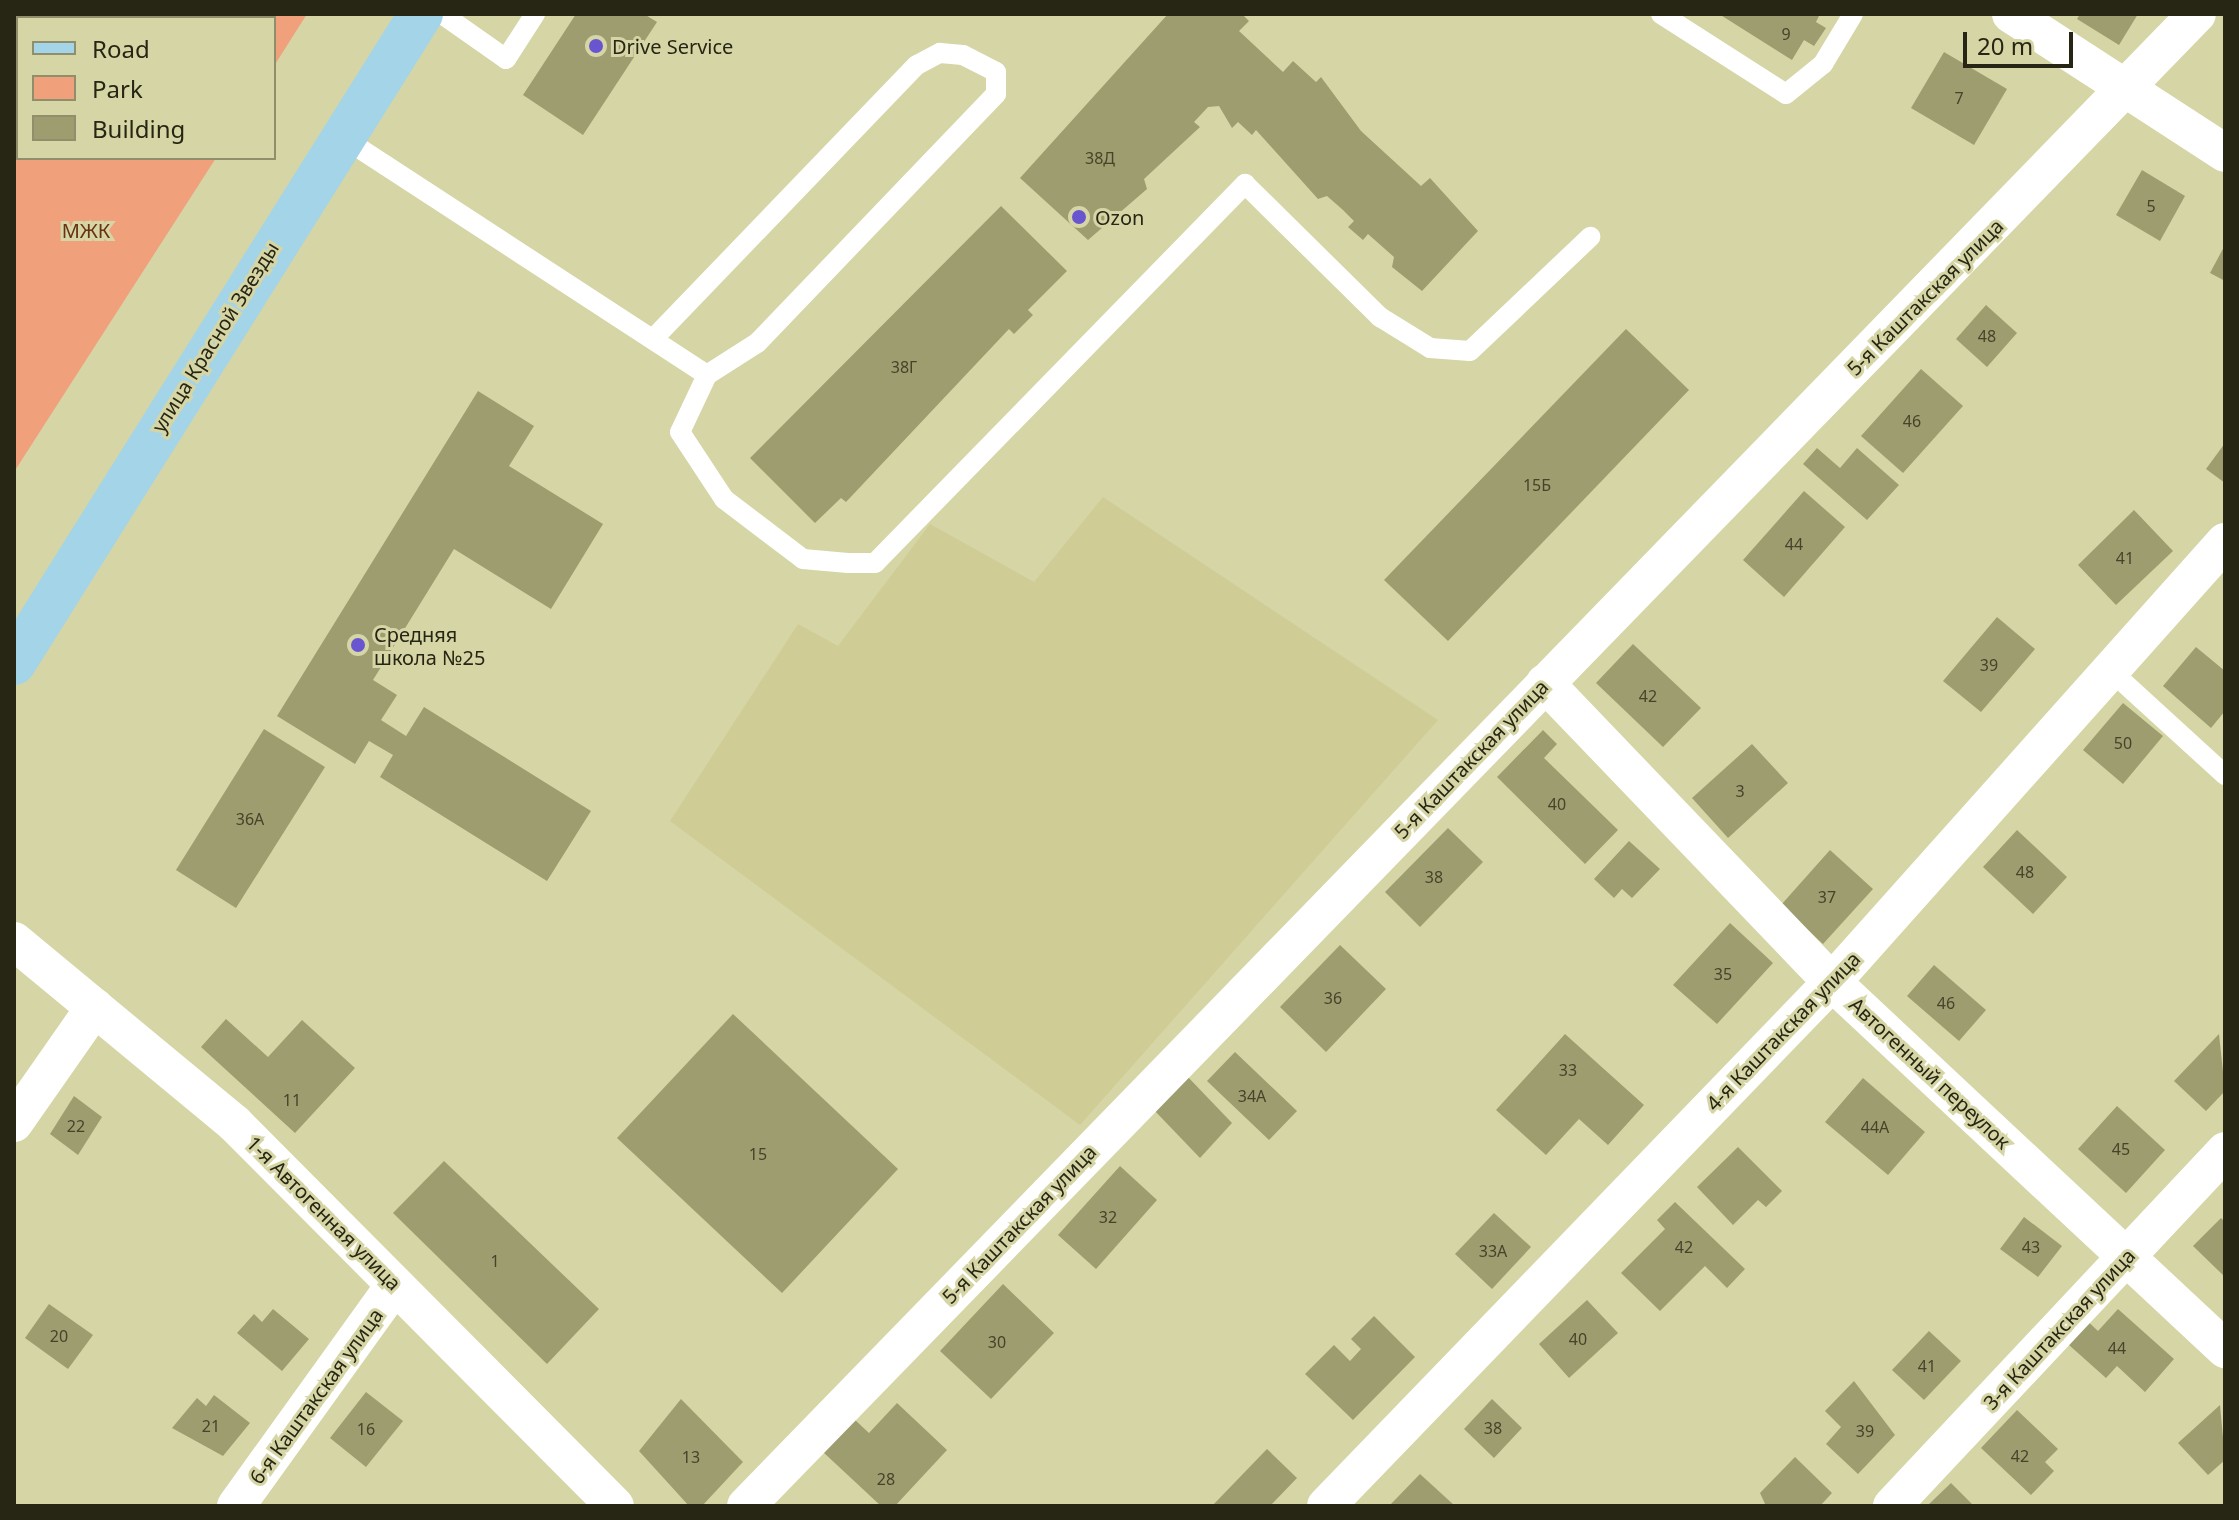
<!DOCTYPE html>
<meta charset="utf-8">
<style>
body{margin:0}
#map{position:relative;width:2239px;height:1520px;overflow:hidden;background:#d6d5a5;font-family:"Noto Sans",sans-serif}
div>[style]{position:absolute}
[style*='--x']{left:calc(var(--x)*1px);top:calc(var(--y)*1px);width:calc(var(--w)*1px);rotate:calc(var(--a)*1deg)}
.built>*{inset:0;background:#cfcd95}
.green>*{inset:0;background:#f0a17c}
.building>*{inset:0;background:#9e9d6f}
.service>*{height:20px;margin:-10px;padding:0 10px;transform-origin:10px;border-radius:10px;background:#fff}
.minor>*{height:38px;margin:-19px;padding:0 19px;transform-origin:19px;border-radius:19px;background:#fff}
.primary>*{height:44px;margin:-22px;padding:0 22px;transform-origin:22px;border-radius:22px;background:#a3d4e8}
.dots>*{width:22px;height:22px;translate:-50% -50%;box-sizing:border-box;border:4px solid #d6d5a5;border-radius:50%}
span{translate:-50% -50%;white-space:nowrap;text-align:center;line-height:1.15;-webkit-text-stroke:6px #d6d5a5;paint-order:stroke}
.number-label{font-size:16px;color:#45442b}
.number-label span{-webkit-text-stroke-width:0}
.poi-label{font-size:20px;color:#272614}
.left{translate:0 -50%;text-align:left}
.park-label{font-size:20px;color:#693215}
.street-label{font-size:20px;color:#272614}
.frame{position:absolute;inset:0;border:16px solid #272614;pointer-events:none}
.legend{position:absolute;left:16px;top:16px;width:260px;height:144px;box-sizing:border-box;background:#d6d5a5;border:2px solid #908f6b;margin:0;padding:10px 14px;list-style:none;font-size:24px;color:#272614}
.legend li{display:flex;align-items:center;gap:16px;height:40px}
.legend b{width:40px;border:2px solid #908f6b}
.scale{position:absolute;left:1963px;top:32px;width:110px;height:36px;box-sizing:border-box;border:4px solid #272614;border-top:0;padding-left:10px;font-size:24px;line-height:28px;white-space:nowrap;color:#272614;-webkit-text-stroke:6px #d6d5a5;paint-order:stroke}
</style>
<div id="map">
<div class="built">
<i style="clip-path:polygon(1103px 497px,1438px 720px,1080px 1125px,670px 821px,798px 624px,838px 646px,930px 524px,1034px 582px)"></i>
</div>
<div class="green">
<i style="clip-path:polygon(14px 14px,307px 14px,274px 66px,274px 18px,18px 18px,18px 158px,216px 158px,14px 472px)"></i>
</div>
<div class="building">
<i style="clip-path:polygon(576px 14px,644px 14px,657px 22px,583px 135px,523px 95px)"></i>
<i style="clip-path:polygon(1168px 14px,1242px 14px,1249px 21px,1239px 31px,1283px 72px,1293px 61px,1316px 82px,1321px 77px,1361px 131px,1421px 186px,1430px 178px,1478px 231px,1422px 291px,1392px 267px,1394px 257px,1368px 234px,1363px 240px,1348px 227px,1354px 221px,1343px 210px,1327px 196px,1318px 199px,1256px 130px,1252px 135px,1238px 122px,1232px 128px,1219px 106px,1208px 107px,1194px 122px,1200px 127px,1144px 179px,1147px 189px,1088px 240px,1020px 178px)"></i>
<i style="clip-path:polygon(1719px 14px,1820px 14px,1816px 22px,1826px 28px,1814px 46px,1804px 40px,1792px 60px)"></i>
<i style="clip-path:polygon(2080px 14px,2138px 14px,2119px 45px,2077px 19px)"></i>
<i style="clip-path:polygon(1944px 52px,2007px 89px,1974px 145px,1911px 108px)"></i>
<i style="clip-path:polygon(2142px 170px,2185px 196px,2160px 241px,2116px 215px)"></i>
<i style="clip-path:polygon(1001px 206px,1067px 271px,1028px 310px,1033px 315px,1014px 334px,1009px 329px,846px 502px,841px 498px,815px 523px,750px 458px)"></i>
<i style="clip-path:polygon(2225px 245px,2225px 281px,2210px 273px)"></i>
<i style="clip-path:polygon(1986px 305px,2017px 333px,1987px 367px,1956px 339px)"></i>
<i style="clip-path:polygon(1626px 329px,1689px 390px,1448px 641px,1384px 580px)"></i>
<i style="clip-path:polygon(1921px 369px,1963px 406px,1903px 473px,1861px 436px)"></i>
<i style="clip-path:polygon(478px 391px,534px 426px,509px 466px,603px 524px,551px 609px,454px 549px,373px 680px,397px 695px,381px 720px,406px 736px,424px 707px,591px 811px,547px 881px,380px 777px,393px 755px,369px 741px,355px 764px,277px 716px)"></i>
<i style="clip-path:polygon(2225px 443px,2225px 483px,2206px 469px)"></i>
<i style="clip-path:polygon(1817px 448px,1840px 468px,1857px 448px,1899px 485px,1867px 520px,1803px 464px)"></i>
<i style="clip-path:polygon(1804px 491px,1845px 527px,1784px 597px,1743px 560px)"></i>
<i style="clip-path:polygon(2134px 510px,2173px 551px,2116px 605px,2078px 565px)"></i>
<i style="clip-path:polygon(1997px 617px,2035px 649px,1981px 712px,1943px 681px)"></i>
<i style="clip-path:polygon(1633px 644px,1701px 708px,1663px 747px,1596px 683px)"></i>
<i style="clip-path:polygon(2196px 647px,2225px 671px,2225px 711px,2211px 728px,2163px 686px)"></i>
<i style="clip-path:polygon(2123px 703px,2163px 736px,2123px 784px,2083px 750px)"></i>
<i style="clip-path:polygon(264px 729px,325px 767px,236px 908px,176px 870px)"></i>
<i style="clip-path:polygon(1543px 730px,1557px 744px,1544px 758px,1618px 830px,1585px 864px,1497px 777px)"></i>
<i style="clip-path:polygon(1752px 744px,1788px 783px,1728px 838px,1692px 798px)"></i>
<i style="clip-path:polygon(1448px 828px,1483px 862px,1420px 927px,1385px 892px)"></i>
<i style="clip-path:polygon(2017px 830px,2067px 877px,2033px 914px,1983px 867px)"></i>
<i style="clip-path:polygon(1629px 841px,1660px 869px,1632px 898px,1622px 889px,1614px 898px,1594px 879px)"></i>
<i style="clip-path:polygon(1830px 850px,1873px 889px,1823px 944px,1781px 905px)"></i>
<i style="clip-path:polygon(1730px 923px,1773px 963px,1717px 1024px,1673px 985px)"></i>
<i style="clip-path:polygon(1340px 945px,1386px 989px,1326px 1052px,1280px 1007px)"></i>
<i style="clip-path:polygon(1934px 965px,1986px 1010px,1959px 1041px,1907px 996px)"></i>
<i style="clip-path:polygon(733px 1014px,898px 1169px,782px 1293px,617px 1138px)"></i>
<i style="clip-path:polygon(226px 1019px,268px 1057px,302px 1020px,355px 1068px,295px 1133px,201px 1047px)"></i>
<i style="clip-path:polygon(1565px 1034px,1644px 1105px,1608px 1145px,1579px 1119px,1546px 1155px,1496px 1110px)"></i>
<i style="clip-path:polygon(2219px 1034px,2225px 1091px,2206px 1111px,2174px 1081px)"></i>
<i style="clip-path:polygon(1235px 1052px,1297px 1111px,1269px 1140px,1207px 1081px)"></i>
<i style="clip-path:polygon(1186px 1075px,1232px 1123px,1200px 1158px,1154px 1110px)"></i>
<i style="clip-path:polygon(1863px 1078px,1925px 1132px,1888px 1175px,1825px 1122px)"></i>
<i style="clip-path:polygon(74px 1096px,102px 1117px,78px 1155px,50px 1134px)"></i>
<i style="clip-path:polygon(2117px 1106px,2165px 1150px,2126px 1193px,2078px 1149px)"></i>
<i style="clip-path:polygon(1738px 1147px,1782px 1191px,1766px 1207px,1758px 1200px,1733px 1225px,1697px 1187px)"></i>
<i style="clip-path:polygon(444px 1161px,599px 1309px,547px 1364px,393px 1213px)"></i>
<i style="clip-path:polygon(1120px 1166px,1157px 1200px,1096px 1269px,1058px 1235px)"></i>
<i style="clip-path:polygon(1675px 1202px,1745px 1269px,1727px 1288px,1705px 1266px,1660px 1311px,1621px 1273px,1665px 1229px,1657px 1220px)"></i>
<i style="clip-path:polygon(1494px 1213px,1531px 1247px,1492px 1289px,1455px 1254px)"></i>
<i style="clip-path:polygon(2024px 1217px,2062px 1246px,2038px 1277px,2000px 1249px)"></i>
<i style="clip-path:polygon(2221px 1218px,2225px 1222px,2225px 1277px,2193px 1246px)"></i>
<i style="clip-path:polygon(1003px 1284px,1054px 1333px,991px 1399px,940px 1351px)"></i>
<i style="clip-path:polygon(1587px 1300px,1618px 1333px,1569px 1378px,1539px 1344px)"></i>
<i style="clip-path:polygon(49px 1304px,93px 1335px,68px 1369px,25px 1338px)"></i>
<i style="clip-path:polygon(273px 1309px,309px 1339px,282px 1371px,237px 1333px,254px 1314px,262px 1322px)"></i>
<i style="clip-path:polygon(2118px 1309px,2174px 1359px,2145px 1392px,2117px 1366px,2106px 1378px,2060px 1337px,2081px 1315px,2098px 1331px)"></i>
<i style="clip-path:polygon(1374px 1316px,1415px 1357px,1353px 1420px,1305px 1374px,1334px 1345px,1350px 1361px,1361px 1349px,1351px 1339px)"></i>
<i style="clip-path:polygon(1929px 1331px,1961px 1361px,1924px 1400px,1892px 1370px)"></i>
<i style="clip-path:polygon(1854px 1381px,1895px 1435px,1858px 1474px,1826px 1444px,1841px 1427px,1825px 1411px)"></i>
<i style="clip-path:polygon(366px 1392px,403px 1421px,366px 1467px,330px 1438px)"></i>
<i style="clip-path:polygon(214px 1395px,250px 1423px,223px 1456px,172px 1428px,197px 1398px,206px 1406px)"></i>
<i style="clip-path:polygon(681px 1399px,743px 1462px,702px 1506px,689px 1506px,639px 1451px)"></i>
<i style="clip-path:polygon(1492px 1399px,1522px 1428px,1494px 1458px,1464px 1429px)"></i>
<i style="clip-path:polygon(897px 1403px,947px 1450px,895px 1506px,881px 1506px,823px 1452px,854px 1419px,869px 1433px)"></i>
<i style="clip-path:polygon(2220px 1405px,2225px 1460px,2208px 1475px,2178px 1443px)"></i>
<i style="clip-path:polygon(2017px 1410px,2058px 1449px,2045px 1462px,2054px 1471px,2031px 1495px,1981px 1448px)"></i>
<i style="clip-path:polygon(1267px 1449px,1297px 1478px,1270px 1506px,1212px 1506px)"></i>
<i style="clip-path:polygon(1795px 1457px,1832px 1493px,1820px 1506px,1766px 1506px,1760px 1493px)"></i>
<i style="clip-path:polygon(1420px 1474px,1455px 1506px,1389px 1506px)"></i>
<i style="clip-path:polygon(1951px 1483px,1974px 1506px,1927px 1506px)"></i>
</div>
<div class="service">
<i style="--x:442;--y:14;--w:78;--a:35.1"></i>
<i style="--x:506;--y:59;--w:54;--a:-57.2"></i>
<i style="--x:1661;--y:14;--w:148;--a:32.6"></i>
<i style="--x:1786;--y:94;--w:48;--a:-39"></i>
<i style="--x:1823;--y:64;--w:58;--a:-59"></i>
<i style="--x:342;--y:137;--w:436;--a:33.1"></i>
<i style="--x:707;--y:375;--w:63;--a:115.3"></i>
<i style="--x:680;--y:432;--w:80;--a:56.7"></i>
<i style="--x:724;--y:499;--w:99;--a:37.2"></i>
<i style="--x:803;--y:559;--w:45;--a:5.1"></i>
<i style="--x:848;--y:563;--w:27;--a:0"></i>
<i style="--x:875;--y:563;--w:530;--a:-45.69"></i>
<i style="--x:1245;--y:184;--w:190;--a:44.6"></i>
<i style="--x:1380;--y:317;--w:59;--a:31.8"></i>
<i style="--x:1430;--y:348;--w:40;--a:4.3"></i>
<i style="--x:1470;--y:351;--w:166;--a:-43.5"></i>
<i style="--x:653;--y:339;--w:380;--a:-46.1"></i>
<i style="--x:917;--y:65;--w:26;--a:-28"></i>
<i style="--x:940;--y:53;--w:23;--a:5"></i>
<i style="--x:963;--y:55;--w:37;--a:27"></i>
<i style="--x:996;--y:72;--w:22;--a:90"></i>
<i style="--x:996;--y:94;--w:345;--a:133.8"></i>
<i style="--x:757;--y:343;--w:59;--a:147.4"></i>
<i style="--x:2110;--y:670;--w:156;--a:42.4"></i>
</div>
<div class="minor">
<i style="--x:2011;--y:14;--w:255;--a:33"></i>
<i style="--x:1545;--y:683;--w:414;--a:46.2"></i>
<i style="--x:1832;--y:982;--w:538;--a:43.04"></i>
<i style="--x:14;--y:941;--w:286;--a:39.6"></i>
<i style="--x:234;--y:1123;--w:540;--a:45.15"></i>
<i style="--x:14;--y:1123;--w:141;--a:-55.1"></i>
<i style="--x:236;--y:1506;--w:272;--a:-54.3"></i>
<i style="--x:746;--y:1506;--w:2081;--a:-45.8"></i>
<i style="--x:1326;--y:1506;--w:728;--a:-46"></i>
<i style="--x:1832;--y:982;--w:590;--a:-48.23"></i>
<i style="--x:1892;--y:1506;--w:487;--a:-46.8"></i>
</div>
<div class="primary">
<i style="--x:14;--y:663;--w:766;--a:-57.91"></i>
</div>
<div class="dots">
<i style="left:596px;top:46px;background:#6955cf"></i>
<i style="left:1079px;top:217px;background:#6955cf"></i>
<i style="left:358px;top:645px;background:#6955cf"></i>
</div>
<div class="number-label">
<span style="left:1786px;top:34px">9</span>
<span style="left:1959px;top:98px">7</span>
<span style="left:1100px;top:158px">38Д</span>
<span style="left:2151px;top:206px">5</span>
<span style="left:1987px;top:336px">48</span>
<span style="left:904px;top:367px">38Г</span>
<span style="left:1912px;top:421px">46</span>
<span style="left:1537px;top:485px">15Б</span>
<span style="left:1794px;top:544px">44</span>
<span style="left:2125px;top:558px">41</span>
<span style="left:1989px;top:665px">39</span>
<span style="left:1648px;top:696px">42</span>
<span style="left:2123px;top:743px">50</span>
<span style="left:1740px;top:791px">3</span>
<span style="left:1557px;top:804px">40</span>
<span style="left:250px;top:819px">36А</span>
<span style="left:2025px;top:872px">48</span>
<span style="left:1434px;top:877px">38</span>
<span style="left:1827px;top:897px">37</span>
<span style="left:1723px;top:974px">35</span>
<span style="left:1333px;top:998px">36</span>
<span style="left:1946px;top:1003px">46</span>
<span style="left:1568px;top:1070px">33</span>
<span style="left:1252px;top:1096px">34А</span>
<span style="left:292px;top:1100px">11</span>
<span style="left:76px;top:1126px">22</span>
<span style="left:1875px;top:1127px">44А</span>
<span style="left:2121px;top:1149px">45</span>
<span style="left:758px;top:1154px">15</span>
<span style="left:1108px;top:1217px">32</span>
<span style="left:1684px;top:1247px">42</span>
<span style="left:2031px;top:1247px">43</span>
<span style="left:1493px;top:1251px">33А</span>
<span style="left:495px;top:1261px">1</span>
<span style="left:59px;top:1336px">20</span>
<span style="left:1578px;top:1339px">40</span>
<span style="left:997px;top:1342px">30</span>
<span style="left:2117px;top:1348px">44</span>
<span style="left:1927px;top:1366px">41</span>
<span style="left:211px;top:1426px">21</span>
<span style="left:1493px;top:1428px">38</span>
<span style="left:366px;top:1429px">16</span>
<span style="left:1865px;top:1431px">39</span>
<span style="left:2020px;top:1456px">42</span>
<span style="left:691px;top:1457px">13</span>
<span style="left:886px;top:1479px">28</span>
</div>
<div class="poi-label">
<span class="left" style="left:612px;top:46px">Drive Service</span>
<span class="left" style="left:1095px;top:217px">Ozon</span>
<span class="left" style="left:374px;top:646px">Средняя<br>школа №25</span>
</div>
<div class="park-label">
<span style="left:86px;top:230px">МЖК</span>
</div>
<div class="street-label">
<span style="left:1925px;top:297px;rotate:-45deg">5-я Каштакская улица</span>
<span style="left:215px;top:337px;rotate:-58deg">улица Красной Звезды</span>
<span style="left:1471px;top:759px;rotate:-46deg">5-я Каштакская улица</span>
<span style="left:1783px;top:1031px;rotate:-46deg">4-я Каштакская улица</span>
<span style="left:1930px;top:1073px;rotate:43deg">Автогенный переулок</span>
<span style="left:324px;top:1213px;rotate:45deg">1-я Автогенная улица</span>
<span style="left:1019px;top:1224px;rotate:-46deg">5-я Каштакская улица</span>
<span style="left:2059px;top:1329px;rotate:-47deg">3-я Каштакская улица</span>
<span style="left:316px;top:1396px;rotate:-54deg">6-я Каштакская улица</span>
</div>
<div class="frame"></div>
<ul class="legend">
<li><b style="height:10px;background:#a3d4e8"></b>Road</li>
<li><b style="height:22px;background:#f0a17c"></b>Park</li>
<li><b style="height:22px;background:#9e9d6f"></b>Building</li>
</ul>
<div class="scale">20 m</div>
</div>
